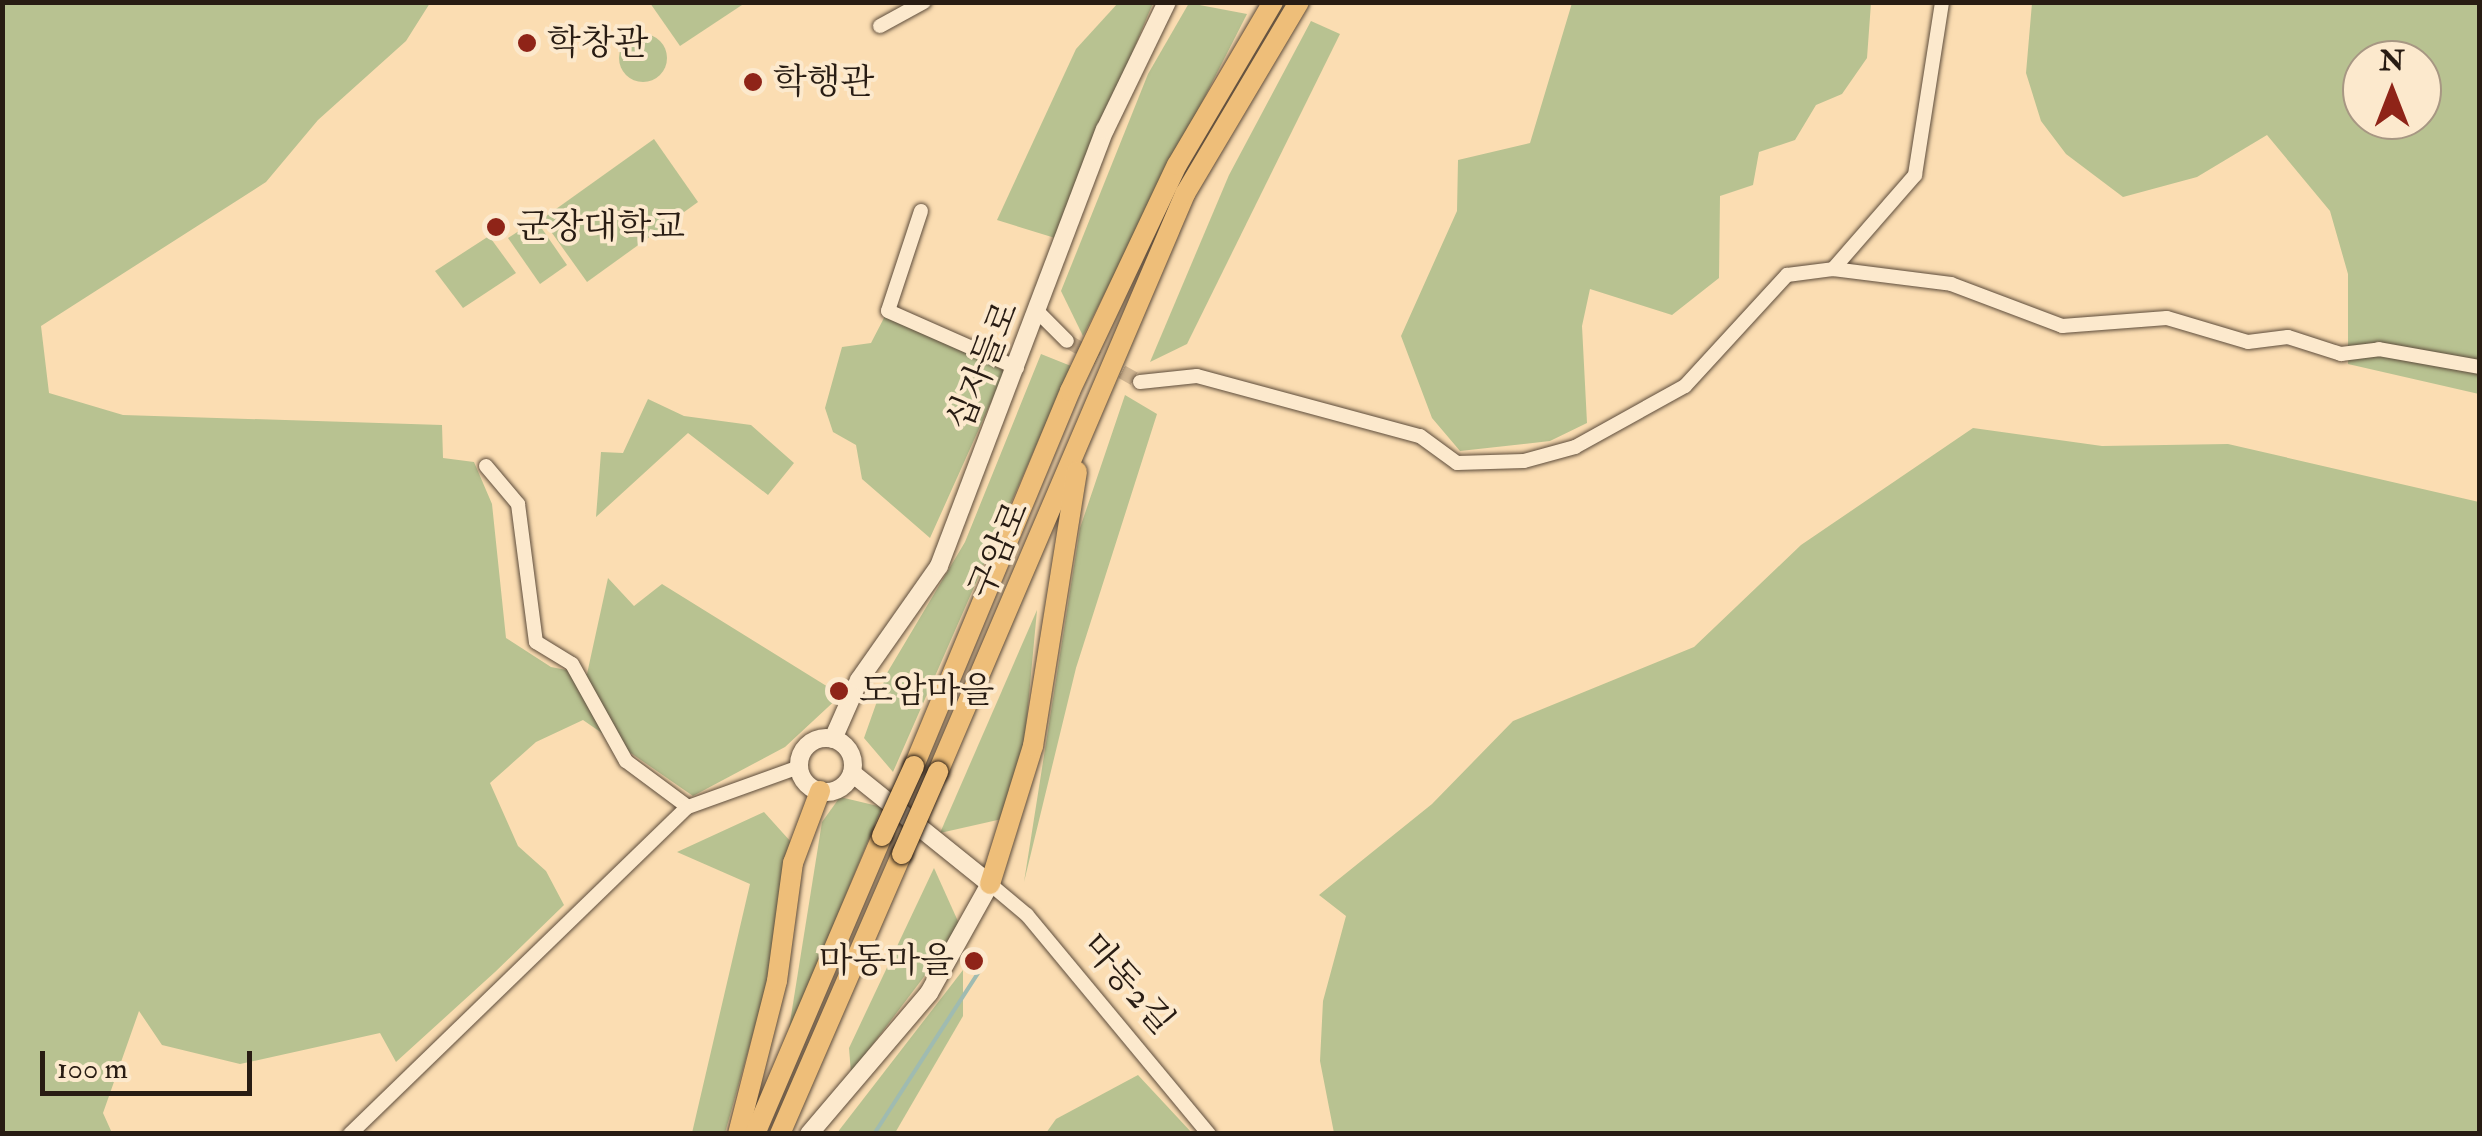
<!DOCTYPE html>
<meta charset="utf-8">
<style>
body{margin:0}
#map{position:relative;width:2482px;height:1136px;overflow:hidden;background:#fbddb2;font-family:"IM FELL Double Pica","Noto Serif KR",serif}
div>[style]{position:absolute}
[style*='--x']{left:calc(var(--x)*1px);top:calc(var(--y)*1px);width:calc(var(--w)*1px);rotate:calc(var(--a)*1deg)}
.green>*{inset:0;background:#b8c291}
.round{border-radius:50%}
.stream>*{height:4px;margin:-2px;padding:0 2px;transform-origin:2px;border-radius:2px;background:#9fbbb1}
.street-tunnel>*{height:14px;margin-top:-7px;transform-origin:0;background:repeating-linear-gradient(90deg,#d1b692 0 14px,transparent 0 21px)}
.roads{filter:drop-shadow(0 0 2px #5d4c3b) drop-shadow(0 0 2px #5d4c3b)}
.street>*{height:14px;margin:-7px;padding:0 7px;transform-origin:7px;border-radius:7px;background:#fce9cd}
.secondary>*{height:18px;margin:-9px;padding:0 9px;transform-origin:9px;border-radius:9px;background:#fce9cd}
.secondary>.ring{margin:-9px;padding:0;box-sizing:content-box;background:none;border:18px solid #fce9cd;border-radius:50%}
.primary>*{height:20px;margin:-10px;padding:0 10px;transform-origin:10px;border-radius:10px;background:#eebe79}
.bridges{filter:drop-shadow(0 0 2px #281c13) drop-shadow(0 0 2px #281c13)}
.primary-bridge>*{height:20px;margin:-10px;padding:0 10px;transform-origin:10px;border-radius:10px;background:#eebe79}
.dots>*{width:28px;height:28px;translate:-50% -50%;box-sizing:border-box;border:5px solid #fce9cd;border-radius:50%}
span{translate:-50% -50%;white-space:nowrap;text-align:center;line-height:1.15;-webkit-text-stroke:8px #fce9cd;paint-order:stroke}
.poi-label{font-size:35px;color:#281c13}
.left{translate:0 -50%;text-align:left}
.right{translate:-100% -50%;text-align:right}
.street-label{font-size:35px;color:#281c13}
.frame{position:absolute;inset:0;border:5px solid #281c13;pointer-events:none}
.north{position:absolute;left:2342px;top:40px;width:100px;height:100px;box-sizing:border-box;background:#fce9cd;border:2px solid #a79783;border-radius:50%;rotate:0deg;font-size:28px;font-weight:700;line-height:40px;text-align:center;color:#281c13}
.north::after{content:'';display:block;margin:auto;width:35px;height:45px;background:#8f2418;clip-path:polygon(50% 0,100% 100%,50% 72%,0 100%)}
.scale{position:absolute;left:40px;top:1051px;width:212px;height:45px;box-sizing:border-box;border:5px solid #281c13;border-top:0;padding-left:12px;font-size:30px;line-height:35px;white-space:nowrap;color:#281c13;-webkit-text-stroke:8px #fce9cd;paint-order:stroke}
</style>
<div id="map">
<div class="green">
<i style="clip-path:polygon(2px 3px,430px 3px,406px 41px,318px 120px,266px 182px,41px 326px,49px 393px,123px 415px,442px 425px,443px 458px,474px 462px,492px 504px,506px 638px,551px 667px,587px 674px,608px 578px,634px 606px,662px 584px,841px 695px,785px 747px,693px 796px,583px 720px,536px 742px,490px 783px,518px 846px,546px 871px,564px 905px,495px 972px,396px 1062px,380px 1033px,240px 1064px,162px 1045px,139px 1011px,103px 1113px,112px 1133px,3px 1133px)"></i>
<i style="clip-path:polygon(650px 3px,745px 3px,680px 46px)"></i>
<i style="clip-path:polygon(1118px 3px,1153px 3px,1055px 238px,997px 220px,1076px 49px)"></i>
<i style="clip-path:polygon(1189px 3px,1247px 14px,1083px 336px,1061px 291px,1148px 74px)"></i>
<i style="clip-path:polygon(1572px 3px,1871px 3px,1867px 58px,1842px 94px,1816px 105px,1795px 140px,1759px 152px,1753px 185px,1720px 196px,1719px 278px,1672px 315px,1590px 289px,1582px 326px,1587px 423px,1550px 441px,1460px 451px,1432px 418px,1401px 336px,1457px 211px,1458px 160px,1530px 143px)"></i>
<i style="clip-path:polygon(evenodd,2032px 3px,2479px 3px,2479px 394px,2348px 364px,2348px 274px,2330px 211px,2267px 135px,2197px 177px,2123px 197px,2066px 154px,2041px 121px,2026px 73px,2032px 3px,2362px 60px,2422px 60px,2422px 120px,2362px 120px,2362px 60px)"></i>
<i style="clip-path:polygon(1311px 21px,1340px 34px,1187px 344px,1150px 362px,1229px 175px)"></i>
<i class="round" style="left:619px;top:34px;width:48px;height:48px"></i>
<i style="clip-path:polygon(654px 139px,698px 202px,587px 282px,542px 219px)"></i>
<i style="clip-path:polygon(536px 220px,567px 265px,540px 284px,508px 238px)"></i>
<i style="clip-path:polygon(489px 236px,516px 273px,463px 308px,435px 271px)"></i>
<i style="clip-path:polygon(885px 316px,1005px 371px,930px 538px,862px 479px,856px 445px,833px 432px,825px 408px,842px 347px,871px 343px)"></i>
<i style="clip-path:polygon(1041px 354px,1071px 366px,893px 772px,864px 738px,887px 673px,965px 542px)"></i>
<i style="clip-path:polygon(1125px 395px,1157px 414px,1076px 668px,1024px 882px,1080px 528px)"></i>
<i style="clip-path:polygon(648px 399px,684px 416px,751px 425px,794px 463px,768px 495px,688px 433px,596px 517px,601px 452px,623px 453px)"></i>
<i style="clip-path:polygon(1973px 428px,2102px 446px,2228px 444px,2479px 502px,2479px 1133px,1334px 1133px,1320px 1061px,1323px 1001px,1346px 916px,1319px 895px,1432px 804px,1513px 721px,1694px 647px,1801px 545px)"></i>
<i style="clip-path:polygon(1037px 610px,1024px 749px,1002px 819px,940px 833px)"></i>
<i style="clip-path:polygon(840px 797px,882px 807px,788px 1035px,822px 822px)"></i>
<i style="clip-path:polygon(764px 812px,791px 842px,765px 991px,725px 1133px,692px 1133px,750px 884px,677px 852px)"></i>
<i style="clip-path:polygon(934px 868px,961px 928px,851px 1073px,849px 1048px)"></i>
<i style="clip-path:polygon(963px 970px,963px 1016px,895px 1133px,837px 1133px)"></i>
<i style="clip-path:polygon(1138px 1075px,1192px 1133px,1046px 1133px,1056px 1119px)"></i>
</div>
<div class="stream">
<i style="--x:874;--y:1134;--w:193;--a:-57.1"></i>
</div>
<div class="street-tunnel">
<i style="--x:1067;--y:341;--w:84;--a:29.3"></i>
</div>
<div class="roads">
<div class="street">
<i style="--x:880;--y:26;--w:50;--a:-28.6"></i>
<i style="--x:921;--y:211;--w:105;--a:108.3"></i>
<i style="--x:888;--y:311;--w:141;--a:23.8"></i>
<i style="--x:1833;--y:269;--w:119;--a:7.2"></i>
<i style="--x:1951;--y:284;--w:119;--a:20.7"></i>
<i style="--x:2062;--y:326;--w:105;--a:-4.4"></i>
<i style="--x:2167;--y:318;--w:84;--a:16.5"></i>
<i style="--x:2248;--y:342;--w:40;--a:-7.1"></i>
<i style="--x:2288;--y:337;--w:56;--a:17.8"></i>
<i style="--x:2341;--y:354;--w:38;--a:-7"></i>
<i style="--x:2379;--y:349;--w:103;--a:10.1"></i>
<i style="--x:1040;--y:314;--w:38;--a:45"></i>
<i style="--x:1140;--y:382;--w:57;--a:-6"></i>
<i style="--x:1197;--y:376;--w:231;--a:15.1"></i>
<i style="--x:1420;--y:436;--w:46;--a:36.1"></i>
<i style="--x:1457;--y:463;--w:67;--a:-1.7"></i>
<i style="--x:1524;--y:461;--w:53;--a:-15.4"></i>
<i style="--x:1575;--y:447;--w:126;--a:-29"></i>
<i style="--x:1685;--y:386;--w:151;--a:-47.4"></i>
<i style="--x:1787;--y:275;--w:46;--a:-7.4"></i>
<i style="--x:1833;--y:269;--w:125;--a:-48.9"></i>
<i style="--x:1915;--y:175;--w:175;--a:-81.1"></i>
<i style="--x:486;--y:466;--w:50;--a:49.9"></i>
<i style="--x:518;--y:504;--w:139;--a:82.6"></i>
<i style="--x:536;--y:642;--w:42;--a:31.4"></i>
<i style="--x:572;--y:664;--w:111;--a:60.9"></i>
<i style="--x:626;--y:761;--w:77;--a:36.6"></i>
<i style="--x:990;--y:884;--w:48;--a:40"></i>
<i style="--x:1027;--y:915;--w:285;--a:50.3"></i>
<i style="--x:350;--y:1134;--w:470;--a:-44.1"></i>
<i style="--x:688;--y:807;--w:118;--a:-19.8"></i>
</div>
<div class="secondary">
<i class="ring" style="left:799px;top:738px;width:36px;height:36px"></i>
<i style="--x:833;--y:739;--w:64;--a:-66.2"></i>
<i style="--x:859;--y:680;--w:139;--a:-54.9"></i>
<i style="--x:939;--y:566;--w:467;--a:-69.2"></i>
<i style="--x:1105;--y:130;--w:142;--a:-64.2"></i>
<i style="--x:809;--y:1134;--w:185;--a:-49.6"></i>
<i style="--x:929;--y:993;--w:125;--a:-60.8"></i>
<i style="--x:990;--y:884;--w:177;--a:-141.2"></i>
</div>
<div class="primary">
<i style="--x:914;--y:766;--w:406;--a:-67.4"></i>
<i style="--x:1070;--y:391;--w:250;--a:-64.7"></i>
<i style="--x:1177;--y:165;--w:189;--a:-59.5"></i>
<i style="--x:938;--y:772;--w:629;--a:-66.86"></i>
<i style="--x:1185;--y:194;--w:223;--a:-59.3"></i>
<i style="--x:990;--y:884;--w:145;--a:-72.7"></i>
<i style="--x:1033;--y:746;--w:278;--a:-80.9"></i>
<i style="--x:738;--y:1134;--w:158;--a:-75.7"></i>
<i style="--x:777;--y:981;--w:119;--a:-82.3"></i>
<i style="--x:793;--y:863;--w:77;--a:-69.4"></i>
<i style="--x:755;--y:1134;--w:324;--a:-66.9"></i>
<i style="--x:780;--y:1134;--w:305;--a:-66.5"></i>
</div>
</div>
<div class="bridges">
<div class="primary-bridge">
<i style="--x:882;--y:836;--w:77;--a:-65.4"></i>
<i style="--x:902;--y:854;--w:90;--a:-66.3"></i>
</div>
</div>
<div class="dots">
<i style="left:527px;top:43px;background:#8f2418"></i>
<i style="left:753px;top:82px;background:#8f2418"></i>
<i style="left:496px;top:227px;background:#8f2418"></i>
<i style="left:839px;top:691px;background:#8f2418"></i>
<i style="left:974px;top:961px;background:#8f2418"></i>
</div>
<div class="poi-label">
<span class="left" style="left:547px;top:43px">학창관</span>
<span class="left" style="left:773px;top:82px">학행관</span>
<span class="left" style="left:516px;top:227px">군장대학교</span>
<span class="left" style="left:859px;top:691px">도암마을</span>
<span class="right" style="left:954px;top:961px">마동마을</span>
</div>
<div class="street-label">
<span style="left:983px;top:366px;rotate:-68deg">십자들로</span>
<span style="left:999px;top:550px;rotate:-67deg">구암로</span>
<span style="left:1128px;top:984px;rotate:49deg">마동2길</span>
</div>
<div class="frame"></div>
<div class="north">N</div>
<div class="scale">100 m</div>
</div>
